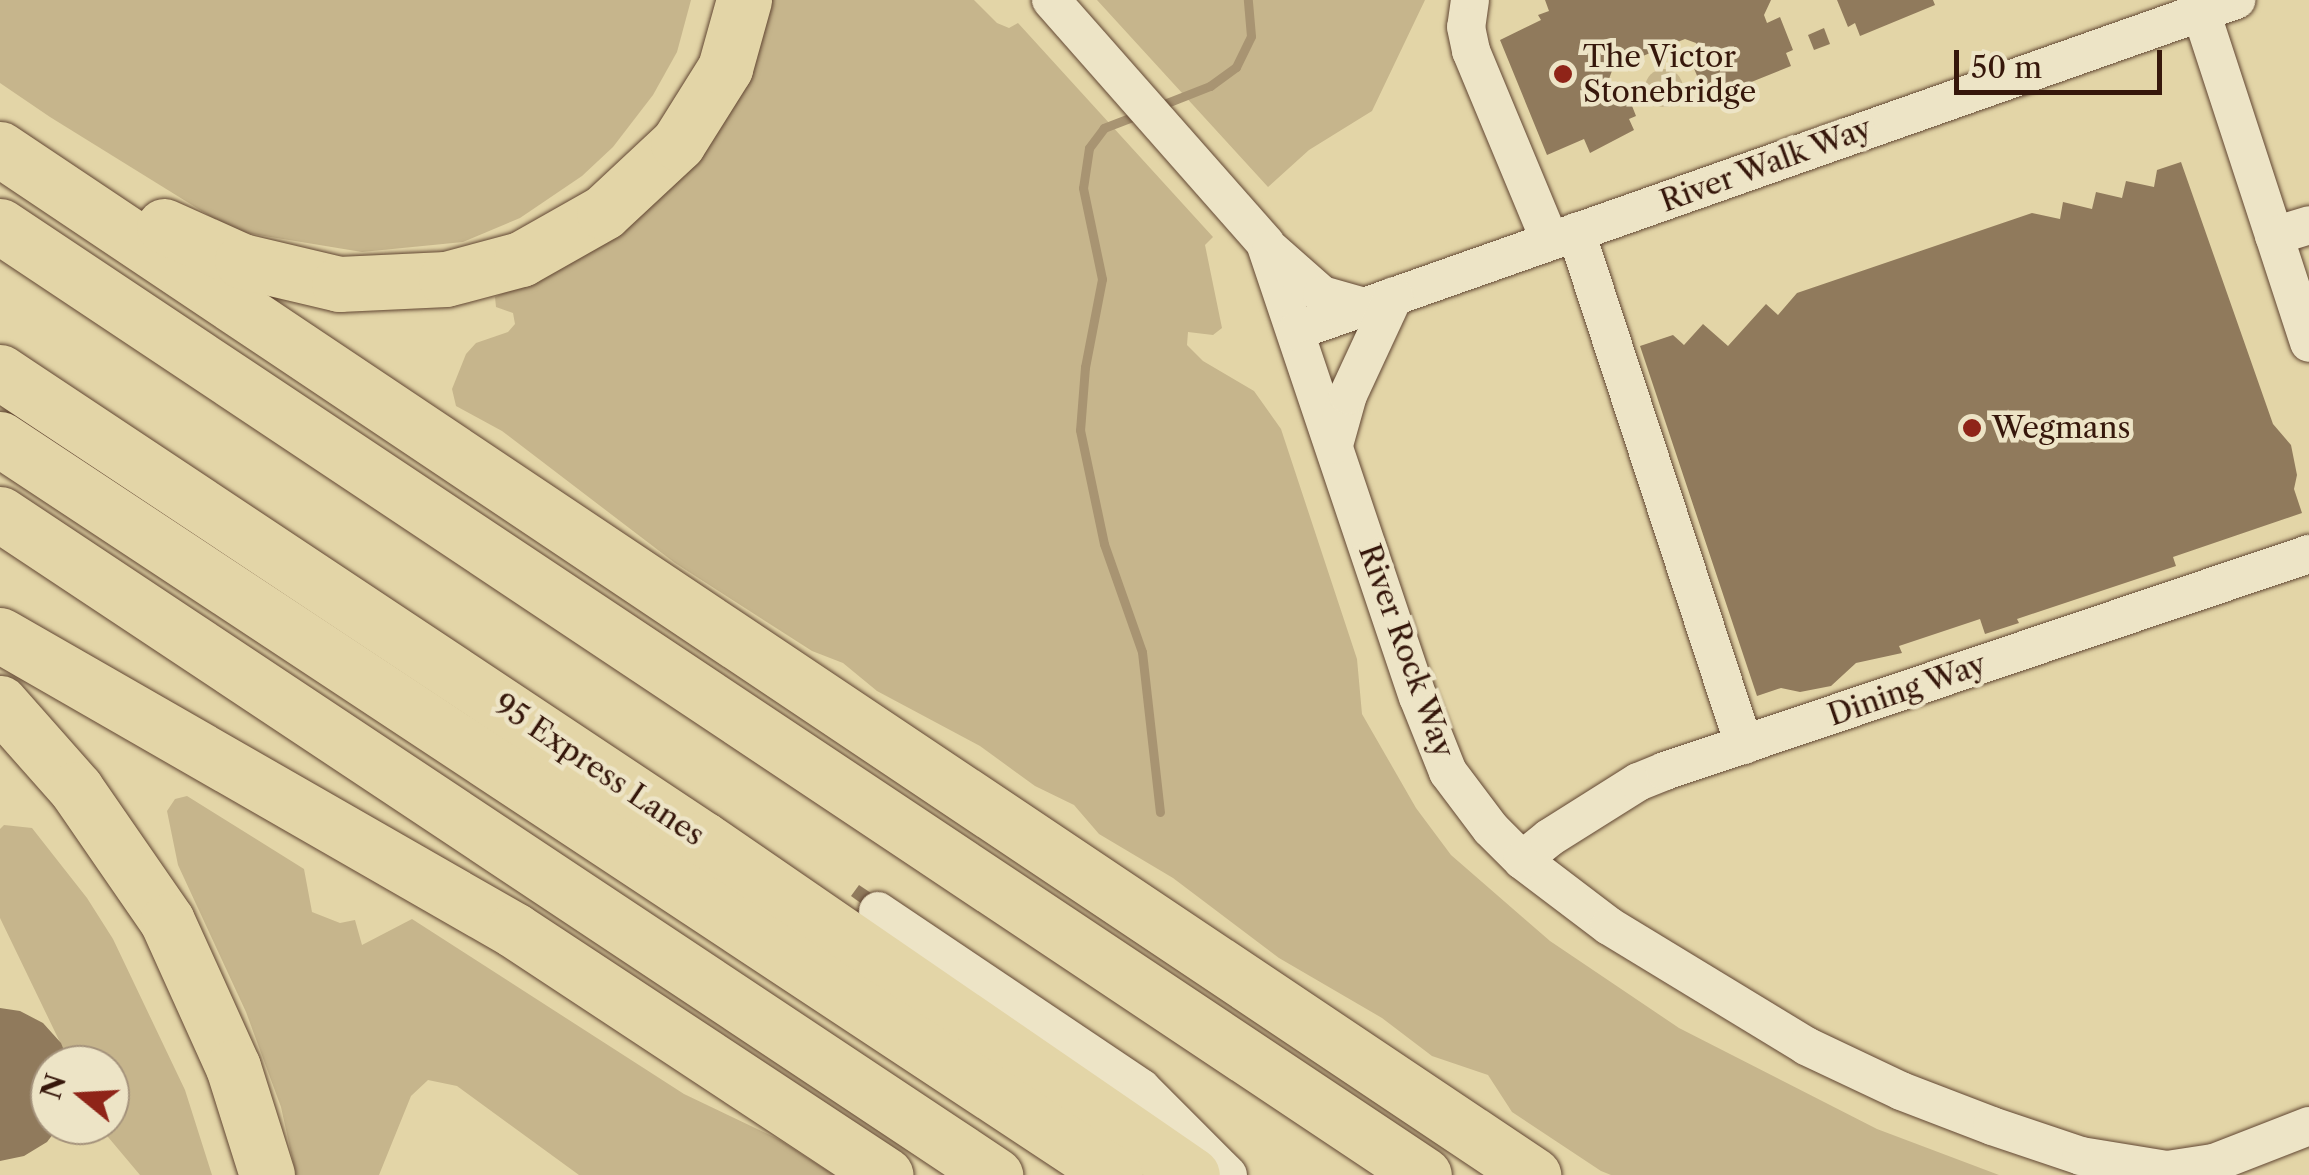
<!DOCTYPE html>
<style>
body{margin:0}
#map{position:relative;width:2309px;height:1175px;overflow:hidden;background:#e3d5a7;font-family:"Libre Caslon Text",serif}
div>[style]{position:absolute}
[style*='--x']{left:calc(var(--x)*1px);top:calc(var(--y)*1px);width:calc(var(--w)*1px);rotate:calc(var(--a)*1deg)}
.green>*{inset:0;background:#c6b58c}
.round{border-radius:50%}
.stream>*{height:9px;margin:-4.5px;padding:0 4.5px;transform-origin:4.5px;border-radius:4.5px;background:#a89472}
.building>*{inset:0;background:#907a5c}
.roads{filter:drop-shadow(0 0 2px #614632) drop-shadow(0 0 2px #614632)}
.minor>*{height:38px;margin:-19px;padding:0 19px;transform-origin:19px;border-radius:19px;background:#ede4c6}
.highway>*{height:55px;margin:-27.5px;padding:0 27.5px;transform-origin:27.5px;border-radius:27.5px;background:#e3d5a7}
.dots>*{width:28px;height:28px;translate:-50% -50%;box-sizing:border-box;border:5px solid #ede4c6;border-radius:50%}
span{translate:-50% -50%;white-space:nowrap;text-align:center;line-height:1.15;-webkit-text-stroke:9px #ede4c6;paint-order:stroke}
.poi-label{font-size:30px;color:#36170b}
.left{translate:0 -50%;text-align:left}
.street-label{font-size:30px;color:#36170b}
.north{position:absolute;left:30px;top:1045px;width:100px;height:100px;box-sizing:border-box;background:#ede4c6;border:2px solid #a4927b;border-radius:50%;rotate:288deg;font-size:28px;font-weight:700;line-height:40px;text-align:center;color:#36170b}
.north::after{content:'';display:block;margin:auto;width:35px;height:45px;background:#8f2418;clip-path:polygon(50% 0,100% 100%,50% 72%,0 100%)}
.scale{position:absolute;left:1954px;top:50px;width:208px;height:45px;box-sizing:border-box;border:5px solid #36170b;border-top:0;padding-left:12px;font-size:30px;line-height:35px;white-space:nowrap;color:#36170b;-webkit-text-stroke:8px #ede4c6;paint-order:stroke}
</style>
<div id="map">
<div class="green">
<i style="clip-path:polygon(0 0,691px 0,677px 52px,653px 95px,613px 147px,582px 176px,520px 218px,463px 242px,362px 252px,234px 231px,50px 117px,0 83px)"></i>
<i style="clip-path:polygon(768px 0,974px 0,997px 23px,1009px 28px,1018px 23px,1213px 237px,1205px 245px,1222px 328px,1213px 335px,1188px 332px,1187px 345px,1203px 361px,1254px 391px,1281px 429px,1357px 659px,1362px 714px,1416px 808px,1451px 855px,1550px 941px,1679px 1028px,1877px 1129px,1999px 1175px,1611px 1175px,1601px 1171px,1512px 1112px,1488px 1075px,1432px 1056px,1382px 1018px,1279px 958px,1173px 878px,1099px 834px,1074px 805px,1035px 786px,980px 746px,877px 691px,843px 663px,812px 651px,675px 563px,502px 431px,456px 406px,452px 389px,466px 354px,476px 343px,508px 332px,515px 324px,513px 313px,496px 307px,495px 297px,532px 280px)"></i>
<i style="clip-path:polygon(1097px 0,1425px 0,1372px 111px,1309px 150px,1268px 187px)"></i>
<i class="round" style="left:1645px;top:69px;width:38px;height:38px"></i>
<i style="clip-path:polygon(187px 796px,304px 869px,312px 912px,340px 923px,355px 920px,362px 945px,412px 919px,684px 1094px,778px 1139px,834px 1175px,579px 1175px,457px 1086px,428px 1080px,411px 1096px,379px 1175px,296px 1175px,281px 1107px,246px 1012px,178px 865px,167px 811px,175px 799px)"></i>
<i style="clip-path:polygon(4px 825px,32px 828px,87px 898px,113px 939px,185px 1090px,212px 1175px,140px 1175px,103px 1131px,100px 1125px,110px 1125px,110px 1065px,71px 1065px,0 918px,0 829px)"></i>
</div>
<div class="stream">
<i style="--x:1159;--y:106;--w:55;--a:-21.4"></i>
<i style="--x:1210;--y:86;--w:32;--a:-36"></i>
<i style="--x:1236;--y:67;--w:34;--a:-64"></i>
<i style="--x:1251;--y:36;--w:36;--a:-95"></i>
<i style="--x:1140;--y:114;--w:39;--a:159"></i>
<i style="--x:1104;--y:128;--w:25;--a:127"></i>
<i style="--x:1089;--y:148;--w:40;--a:98.5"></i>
<i style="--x:1083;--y:188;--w:93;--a:78.2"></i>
<i style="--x:1102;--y:279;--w:90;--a:100.9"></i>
<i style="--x:1085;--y:367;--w:63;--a:94.5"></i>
<i style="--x:1080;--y:430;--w:116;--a:78.1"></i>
<i style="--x:1104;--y:544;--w:114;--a:70.6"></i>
<i style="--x:1142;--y:652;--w:161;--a:83.6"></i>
</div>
<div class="building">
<i style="clip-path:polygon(1545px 0,1771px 0,1764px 15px,1767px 23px,1780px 17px,1793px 50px,1786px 53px,1791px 66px,1714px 97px,1710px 85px,1702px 88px,1689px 56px,1700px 51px,1696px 43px,1685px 39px,1613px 68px,1609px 79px,1612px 88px,1623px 83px,1636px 116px,1629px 119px,1634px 130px,1590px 153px,1584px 139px,1547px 155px,1500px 40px,1541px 20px,1538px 15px,1549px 11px)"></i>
<i style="clip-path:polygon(1837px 0,1933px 0,1935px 5px,1860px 36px,1855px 23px,1848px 27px)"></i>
<i style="clip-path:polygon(1824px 28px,1830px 44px,1814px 50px,1808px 35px)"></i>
<i style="clip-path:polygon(2181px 162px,2273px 424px,2291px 445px,2297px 475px,2294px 489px,2302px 513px,2173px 557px,2176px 566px,2017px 619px,2019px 623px,1985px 634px,1980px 619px,1899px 646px,1902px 653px,1856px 663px,1831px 686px,1800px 692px,1781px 688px,1757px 696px,1640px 346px,1673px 335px,1684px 345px,1703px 324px,1728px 346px,1766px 304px,1778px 315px,1797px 293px,2032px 213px,2060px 219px,2063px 202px,2092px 209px,2096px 192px,2122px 198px,2126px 181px,2154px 187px,2157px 170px)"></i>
<i style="clip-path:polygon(859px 885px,877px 897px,869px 909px,851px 896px)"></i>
<i style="clip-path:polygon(0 1008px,20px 1011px,43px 1023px,61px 1043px,70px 1065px,50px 1065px,50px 1125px,60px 1125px,47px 1142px,24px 1156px,0 1161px)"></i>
</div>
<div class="roads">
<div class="minor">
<i style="--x:1051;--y:0;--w:324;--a:48.6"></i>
<i style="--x:1265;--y:243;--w:479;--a:71.4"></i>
<i style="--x:1418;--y:697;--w:81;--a:68.2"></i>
<i style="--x:1448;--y:772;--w:71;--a:53"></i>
<i style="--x:1491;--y:829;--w:44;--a:45"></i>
<i style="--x:1522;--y:860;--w:109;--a:37.2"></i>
<i style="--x:1609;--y:926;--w:231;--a:31.3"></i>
<i style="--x:1806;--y:1046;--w:105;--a:25.3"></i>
<i style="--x:1901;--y:1091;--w:97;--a:21"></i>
<i style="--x:1992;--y:1126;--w:94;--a:18.6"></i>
<i style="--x:2081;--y:1156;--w:87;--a:9.2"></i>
<i style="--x:2167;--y:1170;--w:48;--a:-8.5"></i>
<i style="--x:2214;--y:1163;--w:102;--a:-21.3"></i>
<i style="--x:1470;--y:0;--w:27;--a:98"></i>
<i style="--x:1466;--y:27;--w:25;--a:78"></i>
<i style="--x:1471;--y:51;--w:206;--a:67.4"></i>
<i style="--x:2201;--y:12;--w:348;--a:71.9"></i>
<i style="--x:1576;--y:232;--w:540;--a:71.87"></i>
<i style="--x:2274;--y:236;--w:37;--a:-17"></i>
<i style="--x:1271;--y:250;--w:68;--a:41.4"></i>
<i style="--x:1322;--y:295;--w:44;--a:15.9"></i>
<i style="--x:1296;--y:331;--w:997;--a:-19.4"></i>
<i style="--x:1334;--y:445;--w:52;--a:-74.4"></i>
<i style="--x:1348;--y:395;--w:109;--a:-65.1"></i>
<i style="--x:1522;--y:860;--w:35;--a:-39"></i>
<i style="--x:1549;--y:838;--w:105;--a:-32.2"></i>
<i style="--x:1638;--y:782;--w:29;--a:-22"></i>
<i style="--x:1665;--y:771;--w:680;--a:-18.62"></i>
<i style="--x:878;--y:911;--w:317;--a:33.9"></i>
<i style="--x:1141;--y:1088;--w:123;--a:45"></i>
</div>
<div class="highway">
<i style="--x:0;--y:149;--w:1845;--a:33.79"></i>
<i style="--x:0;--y:226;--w:1711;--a:33.68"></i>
<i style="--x:164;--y:226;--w:85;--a:24.2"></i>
<i style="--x:242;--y:261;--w:100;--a:13.3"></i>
<i style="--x:339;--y:284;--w:107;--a:-2.7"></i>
<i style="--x:446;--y:279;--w:78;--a:-14.9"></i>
<i style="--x:521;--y:259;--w:95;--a:-29.5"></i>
<i style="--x:604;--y:212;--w:101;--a:-43"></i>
<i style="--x:678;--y:143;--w:89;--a:-57.9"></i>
<i style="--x:725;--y:68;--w:71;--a:-74.4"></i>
<i style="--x:0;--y:372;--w:844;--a:33.6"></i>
<i style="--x:703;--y:839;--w:593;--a:34.49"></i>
<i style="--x:0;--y:439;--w:1336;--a:33.43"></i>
<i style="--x:0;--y:514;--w:1195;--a:33.6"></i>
<i style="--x:0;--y:635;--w:593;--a:29.85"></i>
<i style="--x:514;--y:930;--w:445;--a:33.4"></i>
<i style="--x:0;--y:703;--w:115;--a:48.5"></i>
<i style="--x:76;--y:789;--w:160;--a:55.4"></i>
<i style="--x:167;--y:921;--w:160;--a:65.7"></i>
<i style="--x:233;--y:1067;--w:113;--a:72.5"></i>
</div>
</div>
<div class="dots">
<i style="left:1563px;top:74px;background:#8f2418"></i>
<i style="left:1972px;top:428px;background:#8f2418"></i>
</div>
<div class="poi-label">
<span class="left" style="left:1583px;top:74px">The Victor<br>Stonebridge</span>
<span class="left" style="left:1992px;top:428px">Wegmans</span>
</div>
<div class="street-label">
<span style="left:1766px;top:165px;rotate:-20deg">River Walk Way</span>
<span style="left:1406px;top:651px;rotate:70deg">River Rock Way</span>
<span style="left:1907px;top:690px;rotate:-19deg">Dining Way</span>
<span style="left:599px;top:770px;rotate:34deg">95 Express Lanes</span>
</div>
<div class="north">N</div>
<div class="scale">50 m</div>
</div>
